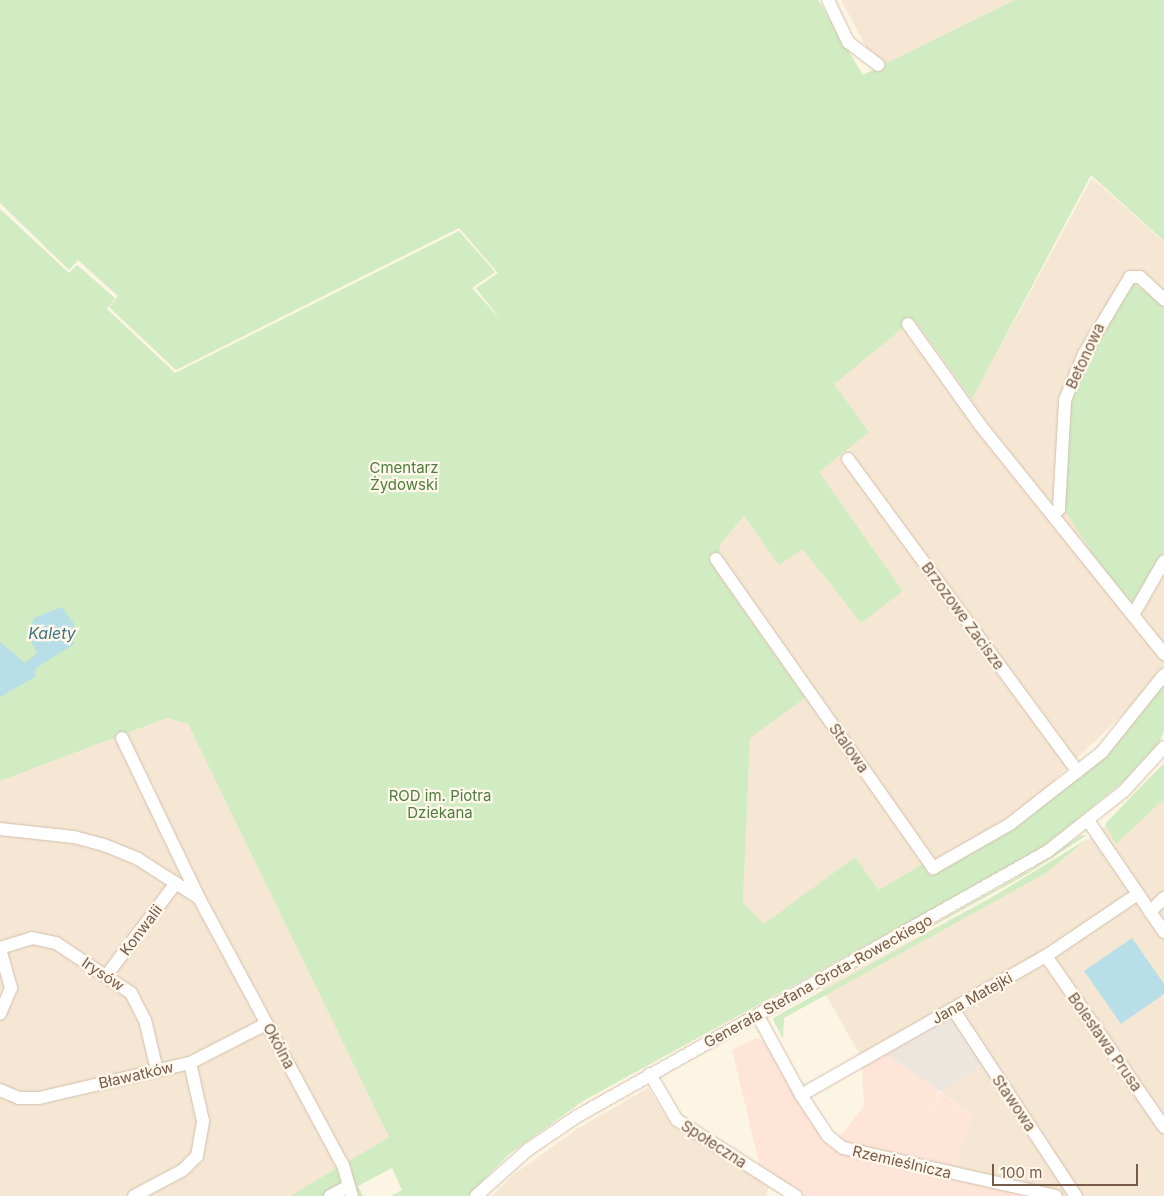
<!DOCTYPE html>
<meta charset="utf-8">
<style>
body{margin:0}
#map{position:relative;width:1164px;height:1196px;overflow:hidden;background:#fdf5e4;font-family:Inter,sans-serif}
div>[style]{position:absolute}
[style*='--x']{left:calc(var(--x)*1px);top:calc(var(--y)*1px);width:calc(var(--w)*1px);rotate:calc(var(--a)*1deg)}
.residential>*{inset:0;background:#f5e7d3}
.commercial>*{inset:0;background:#fee5d8}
.industrial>*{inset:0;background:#ede6df}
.green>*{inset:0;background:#d1ebc2}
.water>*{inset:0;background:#b8dee7}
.roads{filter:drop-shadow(0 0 1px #d1bfad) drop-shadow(0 0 1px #d1bfad)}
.minor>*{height:12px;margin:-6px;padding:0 6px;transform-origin:6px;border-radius:6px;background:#fff}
span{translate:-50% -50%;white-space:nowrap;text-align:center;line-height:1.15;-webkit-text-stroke:4.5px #fff8eb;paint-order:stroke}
.street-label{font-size:15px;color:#775b49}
.park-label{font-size:15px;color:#4f7d40}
.water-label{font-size:16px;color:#3f7583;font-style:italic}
.scale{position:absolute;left:992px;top:1164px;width:146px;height:22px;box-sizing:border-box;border:2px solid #775b49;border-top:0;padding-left:6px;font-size:15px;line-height:18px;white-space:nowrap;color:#775b49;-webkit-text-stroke:4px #fff8eb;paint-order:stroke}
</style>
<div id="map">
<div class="residential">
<i style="clip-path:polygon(841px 0,1015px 0,878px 69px)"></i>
<i style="clip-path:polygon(1092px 178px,1164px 242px,1164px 667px,1143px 695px,1050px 784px,1056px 794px,994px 839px,930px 876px,922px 864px,879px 890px,855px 857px,763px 925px,743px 903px,750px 738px,716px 571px,721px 543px,744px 516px,779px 565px,803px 548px,861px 623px,903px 591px,819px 472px,833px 384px,914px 319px,972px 399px)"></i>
<i style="clip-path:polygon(167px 718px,188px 724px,389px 1137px,290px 1196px,0 1196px,0 781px)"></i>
<i style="clip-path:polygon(1164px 766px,1164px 1196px,1030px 1196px,953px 1170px,972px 1115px,941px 1092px,982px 1064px,860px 1055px,822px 988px,1064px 859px,1107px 825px)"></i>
<i style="clip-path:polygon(648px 1088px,670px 1123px,770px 1183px,766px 1196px,492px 1196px,513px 1175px,577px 1129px)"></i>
</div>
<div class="commercial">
<i style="clip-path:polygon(756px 1038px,764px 1041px,825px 1143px,879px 1164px,1030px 1196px,804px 1196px,760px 1167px,732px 1050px)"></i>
<i style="clip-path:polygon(885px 1053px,938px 1090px,935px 1113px,939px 1092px,972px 1115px,953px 1170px,862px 1151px,838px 1139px,864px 1106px,862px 1066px)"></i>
</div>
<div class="industrial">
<i style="clip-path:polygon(949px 1016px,982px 1064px,941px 1092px,885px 1053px)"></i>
</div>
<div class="green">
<i style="clip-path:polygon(0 0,818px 0,863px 75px,1015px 0,1164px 0,1164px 241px,1091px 175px,972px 399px,914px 319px,834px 384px,869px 432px,819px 472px,903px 591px,861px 623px,803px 549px,779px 565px,744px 516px,721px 543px,716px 571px,805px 698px,750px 738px,743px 903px,764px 924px,855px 857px,879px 890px,922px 864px,931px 876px,994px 839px,1056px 794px,1164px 684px,1164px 731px,1159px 743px,1125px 780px,1041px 849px,583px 1101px,508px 1155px,468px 1196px,391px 1196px,402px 1190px,392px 1168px,358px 1186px,363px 1196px,290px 1196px,389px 1137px,188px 724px,167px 718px,0 781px,0 209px,69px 273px,77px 265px,115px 298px,107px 309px,175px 373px,459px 231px,495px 272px,472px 288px,501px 320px,476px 288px,498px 273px,459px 228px,176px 370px,109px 307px,118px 296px,78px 260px,69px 270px,0 203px)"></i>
<i style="clip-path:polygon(1133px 283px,1164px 305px,1164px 550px,1133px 601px,1128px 601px,1092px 553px,1064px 509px,1068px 410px,1082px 367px)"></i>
<i style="clip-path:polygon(1164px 763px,1164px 799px,1116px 844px,1105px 824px)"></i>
<i style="clip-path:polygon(1087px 835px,1027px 874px,772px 1015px,1030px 870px,1080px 836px)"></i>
<i style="clip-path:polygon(1089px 838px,1046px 873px,784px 1018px,783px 1039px,773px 1019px,775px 1017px,994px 896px)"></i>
</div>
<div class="water">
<i style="clip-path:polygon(62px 607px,74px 624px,74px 644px,36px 668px,35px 677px,0 697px,0 642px,25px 663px,37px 653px,28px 634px,34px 618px)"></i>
<i style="clip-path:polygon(1132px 938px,1164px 984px,1164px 994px,1121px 1024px,1084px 971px)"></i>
</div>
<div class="roads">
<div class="minor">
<i style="--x:828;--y:0;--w:47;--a:64.5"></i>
<i style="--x:848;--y:42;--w:38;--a:37"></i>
<i style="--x:908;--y:324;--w:124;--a:54.5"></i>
<i style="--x:980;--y:425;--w:294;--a:51.2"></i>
<i style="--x:848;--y:459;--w:388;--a:53.7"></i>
<i style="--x:1055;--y:513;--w:6;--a:-45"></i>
<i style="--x:1059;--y:509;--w:109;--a:-86.8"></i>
<i style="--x:1065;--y:400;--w:50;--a:-67.6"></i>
<i style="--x:1084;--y:354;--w:90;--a:-59.1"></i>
<i style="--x:1130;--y:277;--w:10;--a:0"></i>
<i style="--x:1140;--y:277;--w:33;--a:43"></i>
<i style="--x:716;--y:559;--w:378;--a:54.9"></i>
<i style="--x:933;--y:868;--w:89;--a:-29.7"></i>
<i style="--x:1010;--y:824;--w:117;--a:-38"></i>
<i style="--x:1102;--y:752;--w:99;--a:-51.2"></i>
<i style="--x:1133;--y:615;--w:62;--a:-60.1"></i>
<i style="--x:122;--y:738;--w:178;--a:64.3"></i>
<i style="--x:199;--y:898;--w:303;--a:61.7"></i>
<i style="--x:343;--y:1165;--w:32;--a:74"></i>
<i style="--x:1089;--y:822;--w:133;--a:55.7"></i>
<i style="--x:0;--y:829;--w:74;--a:6.2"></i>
<i style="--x:74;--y:837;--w:31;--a:15"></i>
<i style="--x:104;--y:845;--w:37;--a:22"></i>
<i style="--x:138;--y:859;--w:72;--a:32.6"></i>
<i style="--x:1150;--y:912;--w:20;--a:-45"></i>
<i style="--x:0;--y:948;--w:34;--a:-17"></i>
<i style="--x:32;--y:938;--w:25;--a:12"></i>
<i style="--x:56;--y:943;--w:90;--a:33.7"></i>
<i style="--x:131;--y:993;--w:30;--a:63"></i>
<i style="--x:145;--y:1020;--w:51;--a:76.5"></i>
<i style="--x:0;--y:949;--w:41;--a:74.2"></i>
<i style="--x:11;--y:988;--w:28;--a:113"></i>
<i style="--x:1046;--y:956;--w:208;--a:55.4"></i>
<i style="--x:106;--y:976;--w:115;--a:-53.1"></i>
<i style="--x:953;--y:1009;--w:224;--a:56.7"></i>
<i style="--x:758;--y:1016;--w:90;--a:61.4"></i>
<i style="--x:801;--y:1095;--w:49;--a:56.6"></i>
<i style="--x:828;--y:1136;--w:19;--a:39"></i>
<i style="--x:843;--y:1148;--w:218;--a:12.7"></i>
<i style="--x:650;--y:1074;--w:53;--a:59.6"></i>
<i style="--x:677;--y:1120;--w:141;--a:32.6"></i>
<i style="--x:0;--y:1090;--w:21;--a:23"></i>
<i style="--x:19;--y:1098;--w:20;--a:0"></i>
<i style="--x:39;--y:1098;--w:155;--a:-13.1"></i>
<i style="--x:190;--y:1063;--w:85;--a:-27.2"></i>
<i style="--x:801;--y:1095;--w:282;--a:-29.6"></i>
<i style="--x:1046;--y:956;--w:111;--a:-34"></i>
<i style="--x:134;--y:1196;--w:55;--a:-28"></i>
<i style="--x:183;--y:1170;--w:20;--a:-45"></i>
<i style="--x:197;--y:1156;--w:36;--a:-80"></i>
<i style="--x:203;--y:1121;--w:59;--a:-102.6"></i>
<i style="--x:330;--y:1196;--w:19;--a:-28"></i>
<i style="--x:476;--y:1196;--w:71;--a:-41.6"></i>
<i style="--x:529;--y:1149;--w:57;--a:-34.2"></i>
<i style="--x:576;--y:1117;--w:542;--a:-29.4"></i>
<i style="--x:1048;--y:851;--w:97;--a:-38.3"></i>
<i style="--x:1124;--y:791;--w:59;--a:-47.7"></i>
</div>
</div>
<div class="street-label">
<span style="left:1085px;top:356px;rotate:-65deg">Betonowa</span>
<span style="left:963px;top:616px;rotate:54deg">Brzozowe Zacisze</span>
<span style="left:849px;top:748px;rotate:55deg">Stalowa</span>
<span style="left:141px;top:930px;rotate:-53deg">Konwalii</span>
<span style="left:103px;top:974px;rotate:34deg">Irysów</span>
<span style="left:818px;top:981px;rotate:-29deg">Generała Stefana Grota-Roweckiego</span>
<span style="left:972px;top:998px;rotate:-29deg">Jana Matejki</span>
<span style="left:1105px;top:1042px;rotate:55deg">Bolesława Prusa</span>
<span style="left:279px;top:1046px;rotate:62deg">Okólna</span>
<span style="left:136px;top:1075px;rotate:-13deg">Bławatków</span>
<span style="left:1014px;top:1103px;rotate:56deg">Stawowa</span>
<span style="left:714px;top:1144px;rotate:33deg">Społeczna</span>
<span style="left:902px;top:1162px;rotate:13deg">Rzemieślnicza</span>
</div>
<div class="park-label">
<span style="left:404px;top:476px">Cmentarz<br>Żydowski</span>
<span style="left:440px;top:804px">ROD im. Piotra<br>Dziekana</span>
</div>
<div class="water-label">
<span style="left:52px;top:633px">Kalety</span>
</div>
<div class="scale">100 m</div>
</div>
